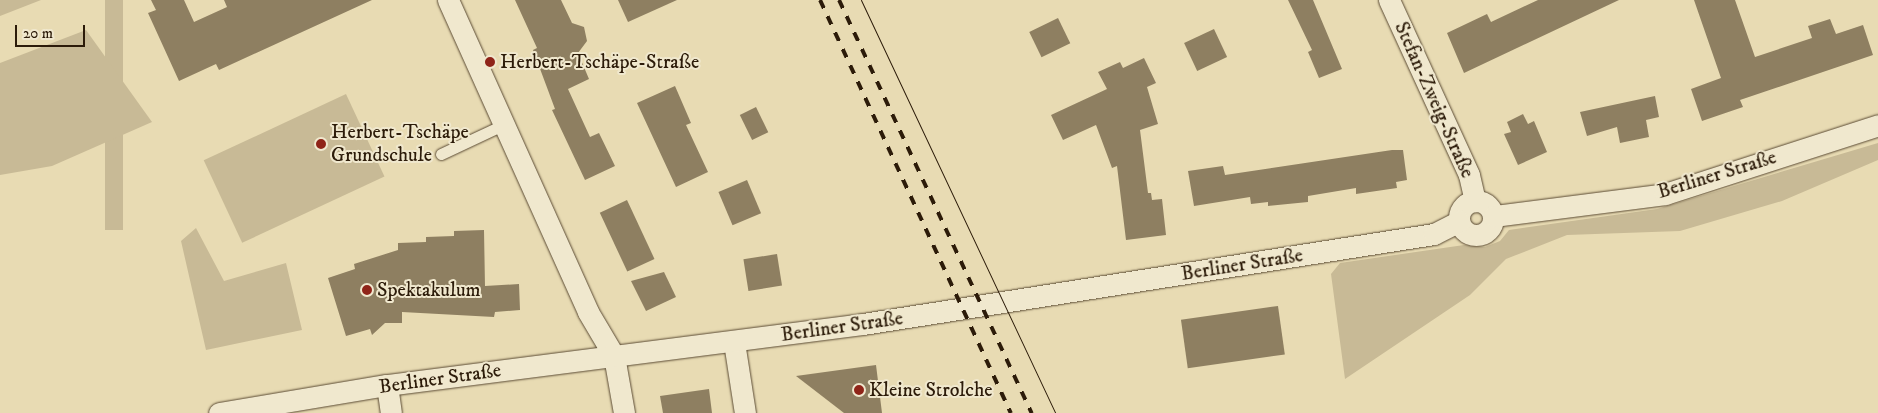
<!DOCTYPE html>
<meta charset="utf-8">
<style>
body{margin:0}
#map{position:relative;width:1878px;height:413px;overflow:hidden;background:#e8dbb3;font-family:"IM FELL DW Pica",serif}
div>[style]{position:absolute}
.green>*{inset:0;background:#c8ba96;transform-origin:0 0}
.building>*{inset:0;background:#8e7f61;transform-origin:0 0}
.roads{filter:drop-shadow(0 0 1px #5b4b34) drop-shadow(0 0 1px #5b4b34)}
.service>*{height:11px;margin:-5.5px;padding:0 5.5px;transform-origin:5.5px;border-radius:5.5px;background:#f0e8ce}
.minor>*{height:21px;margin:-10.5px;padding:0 10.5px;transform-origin:10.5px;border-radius:10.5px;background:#f0e8ce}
.minor>.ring{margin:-10.5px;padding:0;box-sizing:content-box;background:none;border:21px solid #f0e8ce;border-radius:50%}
.tram>*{height:1px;margin:-0.5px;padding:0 0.5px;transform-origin:0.5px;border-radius:0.5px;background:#2c1b09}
.rail>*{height:4px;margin-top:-2px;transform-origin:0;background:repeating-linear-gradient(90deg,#2c1b09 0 9px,transparent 0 18px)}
.dots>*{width:14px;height:14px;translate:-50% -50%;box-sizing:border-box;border:2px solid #f0e8ce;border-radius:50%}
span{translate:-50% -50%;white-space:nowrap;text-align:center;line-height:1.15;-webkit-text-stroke:4px #f0e8ce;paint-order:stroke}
.poi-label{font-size:20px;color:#2c1b09}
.left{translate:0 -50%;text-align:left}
.street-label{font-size:20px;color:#2c1b09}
.scale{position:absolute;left:15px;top:25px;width:70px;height:22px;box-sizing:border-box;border:2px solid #2c1b09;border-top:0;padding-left:6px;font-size:15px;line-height:18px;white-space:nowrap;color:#2c1b09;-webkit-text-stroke:4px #f0e8ce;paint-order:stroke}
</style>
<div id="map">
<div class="green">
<i style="clip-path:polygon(0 0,41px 0,0 16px)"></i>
<i style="left:105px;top:0;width:18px;height:230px"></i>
<i style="clip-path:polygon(86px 30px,152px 122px,52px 166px,0 175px,0 63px)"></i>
<i style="left:346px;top:94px;width:91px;height:157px;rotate:65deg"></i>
<i style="clip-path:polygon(1878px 143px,1878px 160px,1782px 201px,1680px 231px,1567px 235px,1506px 259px,1470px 295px,1345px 379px,1331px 274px,1340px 263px,1464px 245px,1485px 247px,1500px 241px,1509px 230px,1657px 209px)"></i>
<i style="clip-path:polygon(196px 228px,224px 281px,286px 263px,302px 330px,206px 350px,181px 241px)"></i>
</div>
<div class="building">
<i style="clip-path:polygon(151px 0,184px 0,194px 22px,227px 7px,224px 0,372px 0,219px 70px,216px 64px,179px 81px,148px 13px,156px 10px)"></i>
<i style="clip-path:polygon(515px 0,561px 0,572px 23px,584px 27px,587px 41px,578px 53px,589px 79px,568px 89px,590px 137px,599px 133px,615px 166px,585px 180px,552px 110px,555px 109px,533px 50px,537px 48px)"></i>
<i style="clip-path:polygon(618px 0,677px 0,628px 22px)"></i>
<i style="clip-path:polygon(1288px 0,1313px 0,1342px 69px,1319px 78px,1308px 52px,1312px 50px)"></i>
<i style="clip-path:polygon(1538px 0,1619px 0,1464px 73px,1447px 33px,1487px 14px,1491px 22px)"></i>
<i style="clip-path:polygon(1694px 0,1735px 0,1755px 57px,1812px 38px,1808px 26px,1830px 19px,1836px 34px,1863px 25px,1873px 55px,1740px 100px,1743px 107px,1702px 121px,1691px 89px,1721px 78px)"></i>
<i style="left:1058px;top:18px;width:28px;height:32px;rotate:64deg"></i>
<i style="left:1214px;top:29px;width:31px;height:33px;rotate:65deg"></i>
<i style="clip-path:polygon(1144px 58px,1156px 83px,1147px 87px,1158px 124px,1140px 130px,1148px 193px,1151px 193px,1152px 200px,1162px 199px,1166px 235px,1126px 240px,1117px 166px,1112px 168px,1096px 125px,1063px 140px,1051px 115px,1107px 89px,1098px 72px,1120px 62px,1123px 68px)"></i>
<i style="clip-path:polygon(675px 86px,691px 123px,686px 125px,708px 172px,676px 187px,637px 103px)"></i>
<i style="clip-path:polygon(1655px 96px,1659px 117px,1646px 120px,1649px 137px,1620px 143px,1617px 127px,1587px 136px,1580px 112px)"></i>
<i style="left:756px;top:107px;width:28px;height:18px;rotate:64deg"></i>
<i style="clip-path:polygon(1523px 114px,1528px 124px,1534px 121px,1547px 152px,1518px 165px,1504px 134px,1511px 132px,1507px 122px)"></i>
<i style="clip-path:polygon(1392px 150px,1403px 150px,1407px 180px,1396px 182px,1397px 188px,1356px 194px,1356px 188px,1308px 196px,1308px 202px,1268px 206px,1268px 202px,1251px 204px,1250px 197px,1194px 206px,1188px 171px,1223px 166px,1225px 175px)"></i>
<i style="left:747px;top:180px;width:36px;height:31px;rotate:67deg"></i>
<i style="left:627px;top:200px;width:65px;height:30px;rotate:65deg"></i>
<i style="clip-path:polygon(484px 230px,485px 286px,519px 284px,520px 310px,495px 312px,494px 317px,402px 312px,402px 323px,385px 323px,372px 335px,370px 329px,346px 336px,328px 278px,355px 269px,354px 264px,398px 250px,398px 243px,426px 242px,426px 237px,454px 236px,454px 231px)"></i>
<i style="left:777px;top:254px;width:32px;height:34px;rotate:81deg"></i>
<i style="clip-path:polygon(664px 272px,676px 297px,646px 311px,631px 281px)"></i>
<i style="left:1278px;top:306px;width:49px;height:98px;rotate:82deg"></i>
<i style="clip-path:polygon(876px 365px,882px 413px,844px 413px,796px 376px)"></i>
<i style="clip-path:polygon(709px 389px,712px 413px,663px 413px,660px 396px)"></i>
</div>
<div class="roads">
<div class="service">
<i style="left:441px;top:154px;width:71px;rotate:-25.1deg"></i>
</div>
<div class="minor">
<i style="left:448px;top:0;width:342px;rotate:65.8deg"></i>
<i style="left:588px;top:312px;width:51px;rotate:59.4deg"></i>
<i style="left:614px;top:356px;width:58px;rotate:80deg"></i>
<i style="left:1389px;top:0;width:192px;rotate:65.4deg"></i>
<i style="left:1469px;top:175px;width:27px;rotate:77deg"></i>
<i class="ring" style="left:1459px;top:201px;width:13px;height:13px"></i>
<i style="left:1494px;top:216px;width:172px;rotate:-7.3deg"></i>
<i style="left:1665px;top:194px;width:224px;rotate:-17.9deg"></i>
<i style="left:734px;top:342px;width:72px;rotate:81.2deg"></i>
<i style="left:387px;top:385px;width:28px;rotate:82deg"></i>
<i style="left:219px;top:413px;width:170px;rotate:-9.5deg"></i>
<i style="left:387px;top:385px;width:480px;rotate:-7.3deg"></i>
<i style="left:863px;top:324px;width:578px;rotate:-8.96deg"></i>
<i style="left:1434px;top:234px;width:28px;rotate:-27deg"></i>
</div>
</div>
<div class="tram">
<i style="left:861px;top:0;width:456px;rotate:64.8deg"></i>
</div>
<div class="rail">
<i style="left:820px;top:0;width:455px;rotate:65.2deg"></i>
<i style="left:839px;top:0;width:456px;rotate:65deg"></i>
</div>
<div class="dots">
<i style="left:490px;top:62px;background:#8f2418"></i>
<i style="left:321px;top:144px;background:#8f2418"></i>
<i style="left:367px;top:290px;background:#8f2418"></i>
<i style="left:859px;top:390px;background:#8f2418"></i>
</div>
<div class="poi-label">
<span class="left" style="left:500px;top:62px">Herbert-Tschäpe-Straße</span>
<span class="left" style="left:331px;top:144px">Herbert-Tschäpe<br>Grundschule</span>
<span class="left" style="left:377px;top:290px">Spektakulum</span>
<span class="left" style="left:869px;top:390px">Kleine Strolche</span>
</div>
<div class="street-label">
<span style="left:1434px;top:100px;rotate:66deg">Stefan-Zweig-Straße</span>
<span style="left:1717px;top:175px;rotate:-17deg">Berliner Straße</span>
<span style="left:1242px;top:265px;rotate:-9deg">Berliner Straße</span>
<span style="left:842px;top:327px;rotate:-8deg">Berliner Straße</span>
<span style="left:440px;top:379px;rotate:-8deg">Berliner Straße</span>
</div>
<div class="scale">20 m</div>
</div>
